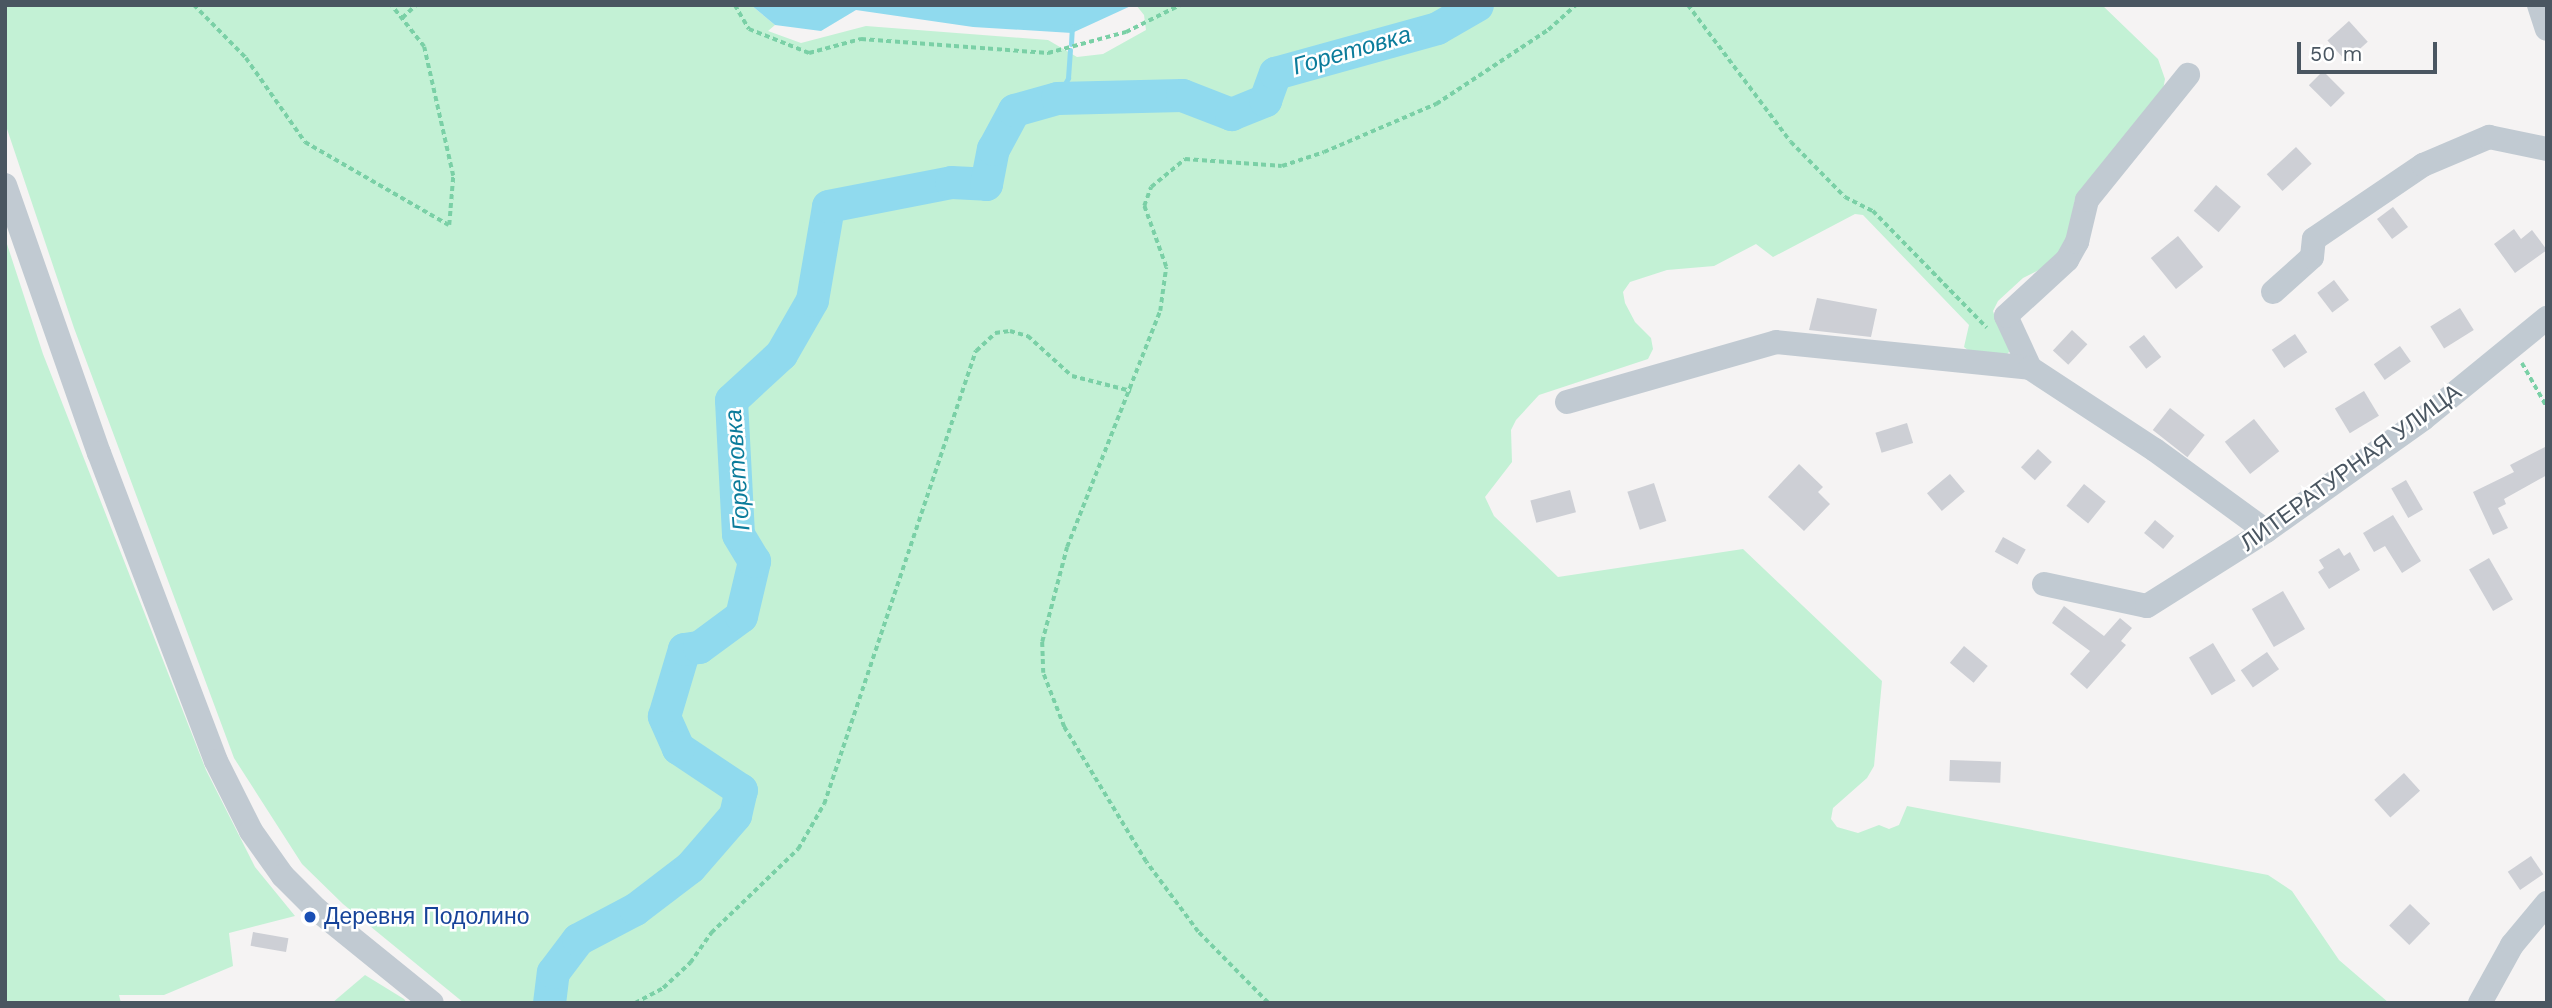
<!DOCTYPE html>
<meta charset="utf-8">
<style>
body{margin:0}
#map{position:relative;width:2552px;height:1008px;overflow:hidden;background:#f5f3f3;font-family:"Work Sans",sans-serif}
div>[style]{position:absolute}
.green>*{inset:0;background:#c3f1d5}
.water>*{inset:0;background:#90daee}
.stream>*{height:5px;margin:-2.5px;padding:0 2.5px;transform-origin:2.5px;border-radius:2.5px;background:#90daee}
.river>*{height:33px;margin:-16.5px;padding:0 16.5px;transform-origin:16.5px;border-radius:16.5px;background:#90daee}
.building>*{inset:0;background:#cdcfd5;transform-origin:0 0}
.path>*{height:3.5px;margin-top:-1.75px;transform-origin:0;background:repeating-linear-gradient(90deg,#7ad0a6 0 5px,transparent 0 8.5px)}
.minor>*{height:24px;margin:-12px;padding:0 12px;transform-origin:12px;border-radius:12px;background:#c1cad2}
.dots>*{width:19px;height:19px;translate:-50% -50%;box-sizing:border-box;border:4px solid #fff;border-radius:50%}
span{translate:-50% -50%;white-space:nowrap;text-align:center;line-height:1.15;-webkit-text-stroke:5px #fff;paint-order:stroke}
.street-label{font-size:23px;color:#4a5661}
.transit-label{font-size:23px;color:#164399}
.left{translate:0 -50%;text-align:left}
.water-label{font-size:24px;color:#0c7c9b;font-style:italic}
.frame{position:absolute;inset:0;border:7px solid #4a5661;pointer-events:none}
.scale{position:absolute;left:2297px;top:42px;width:140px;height:32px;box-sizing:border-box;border:4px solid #4a5661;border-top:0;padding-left:9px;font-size:21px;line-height:24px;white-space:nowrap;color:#4a5661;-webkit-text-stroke:5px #fff;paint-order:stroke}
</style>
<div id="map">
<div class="green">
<i style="clip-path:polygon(5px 5px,751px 5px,775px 25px,768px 31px,801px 43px,866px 26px,1048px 40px,1077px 57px,1103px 54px,1146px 30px,1144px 15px,1136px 5px,2102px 5px,2158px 59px,2165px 79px,2163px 90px,2075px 200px,2066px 244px,2043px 268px,2023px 278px,1998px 301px,1993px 311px,1996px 321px,2012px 349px,2005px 356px,1973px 354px,1964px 347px,1969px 325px,1863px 215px,1855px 214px,1773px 257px,1756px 244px,1714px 266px,1667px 270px,1630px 282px,1623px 292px,1625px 303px,1635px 322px,1651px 338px,1653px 349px,1648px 359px,1539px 395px,1516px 420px,1511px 430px,1512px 462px,1485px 497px,1494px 516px,1558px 577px,1743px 549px,1882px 681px,1874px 766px,1867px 778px,1833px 808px,1831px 819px,1837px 827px,1858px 833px,1879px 825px,1889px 829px,1899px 825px,1907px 806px,2268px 875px,2292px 891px,2339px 960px,2389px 1003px,464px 1003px,343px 904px,302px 864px,234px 758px,74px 328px,5px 123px)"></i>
<i style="clip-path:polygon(5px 238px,43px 354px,206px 770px,255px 867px,295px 916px,229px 933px,233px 966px,164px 995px,119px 995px,121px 1003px,5px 1003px)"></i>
<i style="clip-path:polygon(365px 975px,404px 999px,407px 1003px,332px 1003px)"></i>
</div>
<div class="water">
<i style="clip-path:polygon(751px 5px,1133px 5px,1072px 33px,973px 27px,856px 10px,821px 31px,775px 25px)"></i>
</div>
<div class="stream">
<i style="left:1071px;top:44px;width:18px;rotate:-87deg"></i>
<i style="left:1057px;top:98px;width:23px;rotate:-61deg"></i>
<i style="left:1068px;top:78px;width:28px;rotate:-86deg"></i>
</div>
<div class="river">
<i style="left:549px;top:1003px;width:31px;rotate:-83deg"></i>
<i style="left:553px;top:972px;width:41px;rotate:-52.9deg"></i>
<i style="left:578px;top:939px;width:64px;rotate:-27.8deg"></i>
<i style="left:635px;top:909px;width:69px;rotate:-37.4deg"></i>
<i style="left:690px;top:867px;width:69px;rotate:-49.1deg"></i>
<i style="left:735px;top:815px;width:26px;rotate:-77deg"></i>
<i style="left:741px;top:790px;width:76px;rotate:-146.3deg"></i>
<i style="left:678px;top:748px;width:35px;rotate:-114deg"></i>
<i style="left:664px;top:716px;width:70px;rotate:-73.4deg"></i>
<i style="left:684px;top:649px;width:15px;rotate:-8deg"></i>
<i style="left:699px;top:647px;width:52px;rotate:-36.4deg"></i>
<i style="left:741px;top:616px;width:57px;rotate:-76.7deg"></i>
<i style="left:754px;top:561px;width:31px;rotate:-121deg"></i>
<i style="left:738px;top:534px;width:134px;rotate:-93deg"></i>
<i style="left:731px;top:400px;width:68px;rotate:-42.6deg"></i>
<i style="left:781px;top:354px;width:62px;rotate:-60.1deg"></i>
<i style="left:812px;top:300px;width:95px;rotate:-80.3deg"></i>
<i style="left:828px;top:206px;width:125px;rotate:-11deg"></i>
<i style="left:951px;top:182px;width:35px;rotate:3deg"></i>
<i style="left:986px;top:184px;width:36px;rotate:-79deg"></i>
<i style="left:993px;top:149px;width:44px;rotate:-61.7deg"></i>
<i style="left:1014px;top:110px;width:45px;rotate:-15.6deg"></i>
<i style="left:1057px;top:98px;width:125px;rotate:-1.4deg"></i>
<i style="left:1182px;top:95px;width:53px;rotate:21.2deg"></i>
<i style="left:1231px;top:114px;width:37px;rotate:-22deg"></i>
<i style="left:1265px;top:100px;width:29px;rotate:-70deg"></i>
<i style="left:1275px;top:73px;width:168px;rotate:-15.5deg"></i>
<i style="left:1437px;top:28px;width:46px;rotate:-29.9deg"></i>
</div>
<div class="building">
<i style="left:2349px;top:21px;width:28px;height:29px;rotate:48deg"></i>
<i style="left:2323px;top:71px;width:31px;height:20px;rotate:45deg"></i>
<i style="left:2296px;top:147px;width:23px;height:40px;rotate:47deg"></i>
<i style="left:2216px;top:185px;width:33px;height:34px;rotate:41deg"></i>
<i style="left:2393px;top:207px;width:25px;height:20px;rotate:53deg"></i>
<i style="clip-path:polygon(2514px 229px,2521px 239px,2532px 230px,2547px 250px,2515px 273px,2494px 244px)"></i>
<i style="left:2178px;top:236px;width:40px;height:35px;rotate:51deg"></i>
<i style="left:2334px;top:280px;width:25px;height:21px;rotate:53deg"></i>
<i style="clip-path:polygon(1817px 298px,1877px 309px,1871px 337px,1809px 330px)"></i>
<i style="left:2460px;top:308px;width:26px;height:35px;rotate:58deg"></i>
<i style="left:2072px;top:330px;width:21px;height:28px;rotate:43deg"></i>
<i style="left:2295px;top:334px;width:22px;height:28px;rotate:56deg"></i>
<i style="left:2144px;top:335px;width:28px;height:19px;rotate:52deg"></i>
<i style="left:2400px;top:346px;width:19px;height:32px;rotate:55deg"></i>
<i style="left:2364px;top:391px;width:29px;height:34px;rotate:59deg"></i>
<i style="left:2170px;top:408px;width:44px;height:28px;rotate:38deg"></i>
<i style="left:2254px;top:419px;width:41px;height:37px;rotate:52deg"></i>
<i style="left:1907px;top:423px;width:21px;height:33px;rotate:73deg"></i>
<i style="clip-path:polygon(2547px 446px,2547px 475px,2504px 499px,2506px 504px,2498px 508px,2508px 528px,2493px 535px,2473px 492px,2514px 472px,2510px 465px)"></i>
<i style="left:2038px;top:449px;width:19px;height:25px;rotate:43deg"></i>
<i style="clip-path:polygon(1799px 464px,1823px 487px,1818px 492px,1830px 504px,1804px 531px,1768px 497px)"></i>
<i style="left:1950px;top:474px;width:23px;height:30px;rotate:50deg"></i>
<i style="left:2406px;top:480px;width:34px;height:17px;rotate:60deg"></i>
<i style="left:1654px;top:483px;width:40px;height:28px;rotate:72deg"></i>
<i style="left:2084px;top:484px;width:28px;height:28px;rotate:39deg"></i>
<i style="left:1570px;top:490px;width:23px;height:41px;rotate:75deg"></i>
<i style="clip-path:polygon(2393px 515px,2421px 561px,2402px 573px,2385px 546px,2374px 552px,2363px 533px)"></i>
<i style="left:2155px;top:520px;width:25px;height:17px;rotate:40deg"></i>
<i style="left:2003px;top:537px;width:26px;height:17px;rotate:29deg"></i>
<i style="clip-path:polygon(2339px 548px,2344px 556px,2350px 552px,2360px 570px,2329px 589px,2318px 572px,2324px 568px,2319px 560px)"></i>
<i style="left:2489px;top:558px;width:48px;height:23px;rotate:60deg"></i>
<i style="left:2283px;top:591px;width:44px;height:36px;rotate:60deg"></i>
<i style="clip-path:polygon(2064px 606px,2104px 636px,2120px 618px,2132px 628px,2121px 641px,2126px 645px,2087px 689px,2070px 674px,2090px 651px,2052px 623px)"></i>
<i style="left:2213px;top:643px;width:44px;height:28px;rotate:59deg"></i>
<i style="left:1964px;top:646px;width:31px;height:22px;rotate:40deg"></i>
<i style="left:2267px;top:652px;width:21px;height:32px;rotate:55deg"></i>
<i style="left:1950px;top:760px;width:51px;height:21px;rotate:2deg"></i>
<i style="left:2404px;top:773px;width:24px;height:40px;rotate:48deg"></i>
<i style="left:2531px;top:856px;width:22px;height:28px;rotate:56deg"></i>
<i style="left:2410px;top:904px;width:28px;height:30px;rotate:44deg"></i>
<i style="left:253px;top:932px;width:36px;height:14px;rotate:10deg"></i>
</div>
<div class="path">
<i style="left:194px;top:5px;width:74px;rotate:45.5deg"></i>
<i style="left:246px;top:58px;width:103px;rotate:54.9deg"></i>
<i style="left:305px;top:142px;width:166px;rotate:30deg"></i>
<i style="left:449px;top:225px;width:49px;rotate:-85.3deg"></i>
<i style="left:453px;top:176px;width:132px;rotate:-102.7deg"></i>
<i style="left:424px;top:47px;width:53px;rotate:-128.2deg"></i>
<i style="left:735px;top:5px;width:28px;rotate:60deg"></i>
<i style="left:749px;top:29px;width:65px;rotate:21.8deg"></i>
<i style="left:809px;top:53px;width:54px;rotate:-15.1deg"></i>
<i style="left:861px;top:39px;width:188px;rotate:4.3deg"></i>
<i style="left:1048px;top:53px;width:81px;rotate:-15.1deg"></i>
<i style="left:1126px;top:32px;width:60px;rotate:-26.6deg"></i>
<i style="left:1688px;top:5px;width:171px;rotate:53.1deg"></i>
<i style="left:1791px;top:142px;width:77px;rotate:45.5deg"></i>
<i style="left:1845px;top:197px;width:31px;rotate:27deg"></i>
<i style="left:1873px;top:211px;width:163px;rotate:45.7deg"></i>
<i style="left:402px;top:18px;width:19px;rotate:-43deg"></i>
<i style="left:2522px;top:363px;width:51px;rotate:60.4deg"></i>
<i style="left:635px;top:1003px;width:32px;rotate:-28deg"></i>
<i style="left:663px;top:988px;width:37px;rotate:-43deg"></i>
<i style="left:690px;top:963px;width:37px;rotate:-55deg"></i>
<i style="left:711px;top:933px;width:121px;rotate:-44deg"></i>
<i style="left:798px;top:849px;width:52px;rotate:-60deg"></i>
<i style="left:824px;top:804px;width:478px;rotate:-71.5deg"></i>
<i style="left:976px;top:351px;width:26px;rotate:-43deg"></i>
<i style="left:995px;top:333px;width:15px;rotate:-8deg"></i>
<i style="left:1010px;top:331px;width:19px;rotate:16deg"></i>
<i style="left:1028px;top:336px;width:59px;rotate:42.3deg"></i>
<i style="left:1072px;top:376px;width:61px;rotate:14.3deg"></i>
<i style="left:1268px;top:1003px;width:100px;rotate:-134.6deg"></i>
<i style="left:1198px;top:932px;width:87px;rotate:-126.6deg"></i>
<i style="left:1146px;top:862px;width:158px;rotate:-121.3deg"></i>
<i style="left:1064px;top:727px;width:58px;rotate:-111.3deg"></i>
<i style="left:1043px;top:673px;width:31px;rotate:-92deg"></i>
<i style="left:1042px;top:642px;width:98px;rotate:-75.3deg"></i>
<i style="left:1067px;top:547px;width:254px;rotate:-68.5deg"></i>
<i style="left:1160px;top:311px;width:44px;rotate:-82.2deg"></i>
<i style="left:1166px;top:267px;width:65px;rotate:-109.8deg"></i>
<i style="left:1144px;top:206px;width:20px;rotate:-70deg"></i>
<i style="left:1151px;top:187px;width:44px;rotate:-39.5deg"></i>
<i style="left:1185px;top:159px;width:97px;rotate:4.1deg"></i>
<i style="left:1282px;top:166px;width:44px;rotate:-18.4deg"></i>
<i style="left:1324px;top:152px;width:122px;rotate:-23.2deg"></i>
<i style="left:1436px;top:104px;width:134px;rotate:-33.5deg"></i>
<i style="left:1548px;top:30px;width:38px;rotate:-42deg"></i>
</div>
<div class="minor">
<i style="left:2539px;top:5px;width:25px;rotate:72deg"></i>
<i style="left:5px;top:185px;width:284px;rotate:70.7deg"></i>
<i style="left:99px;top:453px;width:329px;rotate:69.2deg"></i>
<i style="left:216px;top:761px;width:78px;rotate:63.4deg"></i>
<i style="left:251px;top:831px;width:55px;rotate:54.6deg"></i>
<i style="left:283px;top:876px;width:47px;rotate:45deg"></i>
<i style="left:316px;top:909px;width:149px;rotate:39deg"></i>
<i style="left:2273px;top:292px;width:52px;rotate:-41.9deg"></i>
<i style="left:2312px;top:257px;width:18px;rotate:-84deg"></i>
<i style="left:2314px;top:239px;width:132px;rotate:-34.2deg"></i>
<i style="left:2423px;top:165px;width:72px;rotate:-23deg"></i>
<i style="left:2489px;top:137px;width:59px;rotate:11.7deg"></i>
<i style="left:2030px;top:368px;width:57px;rotate:-114.8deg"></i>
<i style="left:2006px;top:316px;width:83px;rotate:-42.6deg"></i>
<i style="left:2067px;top:260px;width:21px;rotate:-61deg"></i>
<i style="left:2077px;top:242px;width:43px;rotate:-76.6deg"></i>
<i style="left:2087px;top:200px;width:161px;rotate:-51.1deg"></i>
<i style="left:1567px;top:402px;width:217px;rotate:-16deg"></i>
<i style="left:1776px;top:342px;width:255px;rotate:5.8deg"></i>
<i style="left:2030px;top:368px;width:149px;rotate:33.3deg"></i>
<i style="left:2155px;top:450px;width:137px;rotate:36.1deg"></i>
<i style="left:2044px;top:584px;width:105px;rotate:12.1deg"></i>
<i style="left:2147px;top:606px;width:141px;rotate:-32.2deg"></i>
<i style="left:2266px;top:531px;width:193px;rotate:-35.5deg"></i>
<i style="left:2423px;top:419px;width:160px;rotate:-39.2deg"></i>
<i style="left:2480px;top:1003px;width:66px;rotate:-61.1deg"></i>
<i style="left:2512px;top:945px;width:55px;rotate:-50.2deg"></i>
</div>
<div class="dots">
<i style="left:310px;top:917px;background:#1a4fb4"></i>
</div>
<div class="street-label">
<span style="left:2351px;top:468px;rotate:-36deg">ЛИТЕРАТУРНАЯ УЛИЦА</span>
</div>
<div class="transit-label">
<span class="left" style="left:324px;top:917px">Деревня Подолино</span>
</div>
<div class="water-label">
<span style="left:1352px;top:51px;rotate:-16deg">Горетовка</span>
<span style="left:738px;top:470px;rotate:-94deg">Горетовка</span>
</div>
<div class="frame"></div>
<div class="scale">50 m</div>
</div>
